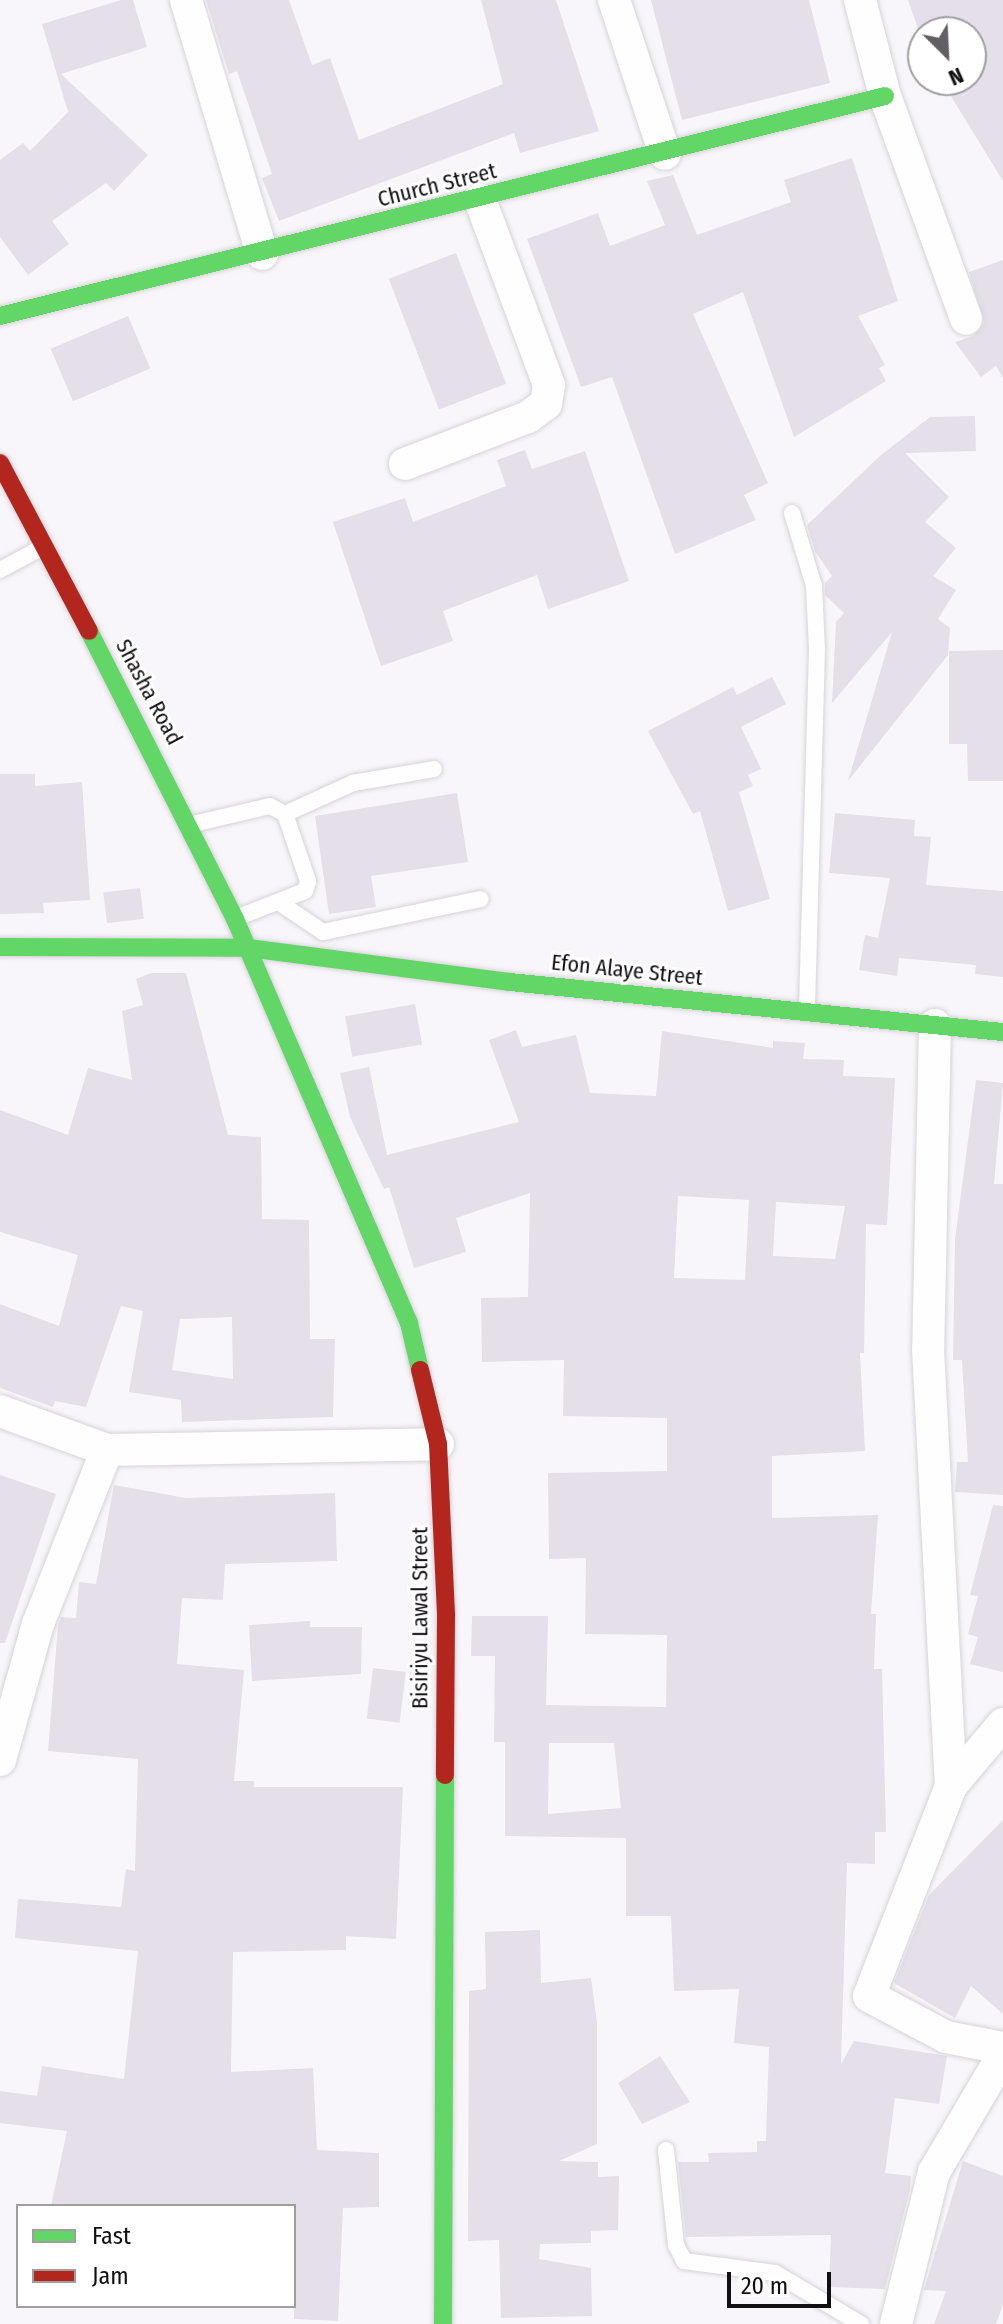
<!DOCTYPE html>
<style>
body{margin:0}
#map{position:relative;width:1003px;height:2324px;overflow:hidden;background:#f9f6fb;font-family:"Fira Sans Condensed",sans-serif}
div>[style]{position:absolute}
.building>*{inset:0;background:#e4dfe8;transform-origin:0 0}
.roads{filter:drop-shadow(0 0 2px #d6d4d8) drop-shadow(0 0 2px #d6d4d8)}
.lane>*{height:16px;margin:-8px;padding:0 8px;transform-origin:8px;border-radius:8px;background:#fefefe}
.street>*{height:32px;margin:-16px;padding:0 16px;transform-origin:16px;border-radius:16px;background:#fefefe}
.fast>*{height:18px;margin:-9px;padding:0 9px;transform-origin:9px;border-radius:9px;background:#63d668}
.jam>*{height:18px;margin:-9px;padding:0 9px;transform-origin:9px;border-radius:9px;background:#b3261e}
span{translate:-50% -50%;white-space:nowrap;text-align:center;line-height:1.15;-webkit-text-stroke:6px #fff;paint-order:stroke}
.street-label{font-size:22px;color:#110f12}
.legend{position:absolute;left:16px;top:2204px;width:280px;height:104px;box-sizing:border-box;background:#fff;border:2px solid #a09fa0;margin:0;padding:10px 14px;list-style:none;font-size:24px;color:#110f12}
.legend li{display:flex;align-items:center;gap:16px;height:40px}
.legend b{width:40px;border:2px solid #a09fa0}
.north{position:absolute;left:907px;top:16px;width:80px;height:80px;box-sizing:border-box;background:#fff;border:2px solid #a09fa0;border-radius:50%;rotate:156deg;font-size:22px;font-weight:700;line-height:32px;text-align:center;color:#110f12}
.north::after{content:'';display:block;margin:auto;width:28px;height:36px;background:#626064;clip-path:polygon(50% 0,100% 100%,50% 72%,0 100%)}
.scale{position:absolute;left:727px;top:2272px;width:104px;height:36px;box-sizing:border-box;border:4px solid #110f12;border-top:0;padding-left:10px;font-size:24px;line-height:28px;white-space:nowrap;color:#110f12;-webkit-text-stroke:6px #fff;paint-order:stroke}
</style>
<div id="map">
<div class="building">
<i style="clip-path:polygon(121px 0,133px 0,147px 47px,61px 74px,148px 155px,114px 191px,106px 183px,52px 221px,69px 244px,28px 275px,0 237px,0 160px,23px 143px,30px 151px,68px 112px,42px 24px)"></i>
<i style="clip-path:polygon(206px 0,289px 0,312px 65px,330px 58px,359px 140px,503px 84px,481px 0,556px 0,599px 131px,520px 153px,514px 133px,279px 221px,262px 178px,272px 174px,237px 71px,229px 74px)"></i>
<i style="clip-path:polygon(651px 0,809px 0,830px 83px,682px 120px)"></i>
<i style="clip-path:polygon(908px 0,1003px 0,1003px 181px,941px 80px,971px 80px,971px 32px,923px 32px,923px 43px)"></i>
<i style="clip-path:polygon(852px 158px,898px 301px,858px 316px,885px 365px,879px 368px,886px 381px,794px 437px,743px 292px,693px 314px,768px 483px,744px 495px,756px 520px,675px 554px,612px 377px,581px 387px,527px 239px,598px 213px,610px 246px,665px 225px,647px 181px,673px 175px,697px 235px,791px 202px,784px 180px)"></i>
<i style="left:456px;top:253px;width:140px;height:72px;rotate:69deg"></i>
<i style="clip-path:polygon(1003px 260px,1003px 378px,996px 366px,981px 377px,955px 342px,973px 336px,984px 323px,969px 272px)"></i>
<i style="left:128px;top:316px;width:57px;height:84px;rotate:67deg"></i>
<i style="clip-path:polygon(975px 416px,976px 451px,905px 453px,949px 497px,925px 522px,956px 548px,933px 576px,956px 590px,938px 619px,950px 628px,948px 655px,848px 781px,892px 632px,832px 703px,836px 622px,844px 613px,825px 595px,825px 583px,832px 576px,815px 551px,807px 525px,881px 455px,930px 417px)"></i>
<i style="clip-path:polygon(525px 450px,532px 469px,585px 451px,629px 581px,548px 609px,537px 575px,443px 611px,453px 641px,381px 666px,333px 522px,405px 498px,413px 522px,506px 486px,497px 460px)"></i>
<i style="clip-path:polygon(1003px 650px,1003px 781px,968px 781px,967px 744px,949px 744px,949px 651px)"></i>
<i style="clip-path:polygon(772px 677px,786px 704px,741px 727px,761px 769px,748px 775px,753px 786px,739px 792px,770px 899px,728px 911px,700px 811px,693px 814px,648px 731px,733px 687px,737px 695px)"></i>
<i style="clip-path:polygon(0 774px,35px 774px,35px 786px,82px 782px,90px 900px,43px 903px,44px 913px,0 914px)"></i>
<i style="clip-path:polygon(457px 793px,468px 862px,371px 876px,376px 907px,329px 914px,315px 816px)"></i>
<i style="clip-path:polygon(835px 813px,915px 820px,914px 836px,931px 837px,926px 885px,1003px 891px,1003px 977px,975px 974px,976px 965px,899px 958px,897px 976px,859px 970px,865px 935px,878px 938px,890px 878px,829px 873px)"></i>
<i style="left:140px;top:888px;width:31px;height:37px;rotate:83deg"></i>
<i style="clip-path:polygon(evenodd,151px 973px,186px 973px,228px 1135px,261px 1137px,262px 1219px,309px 1220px,310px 1339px,335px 1339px,333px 1417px,182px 1422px,181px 1400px,129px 1392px,143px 1311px,121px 1306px,86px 1407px,55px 1401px,53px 1407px,0 1388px,0 1304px,59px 1326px,78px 1255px,0 1232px,0 1110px,68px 1135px,88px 1068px,132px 1080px,122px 1011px,143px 1005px,136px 979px,151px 973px,232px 1317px,233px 1379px,172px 1370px,180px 1319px,232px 1317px)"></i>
<i style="left:415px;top:1004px;width:41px;height:71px;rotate:80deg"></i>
<i style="clip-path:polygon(evenodd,516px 1030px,522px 1047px,576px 1035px,590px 1093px,656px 1096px,662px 1031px,773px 1048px,773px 1041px,805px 1043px,803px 1059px,844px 1060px,843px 1076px,895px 1078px,887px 1225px,866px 1224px,864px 1353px,860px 1353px,865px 1451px,772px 1456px,772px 1518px,878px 1515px,871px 1614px,876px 1614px,874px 1669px,882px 1669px,886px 1832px,875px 1832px,875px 1864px,847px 1863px,841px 2064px,854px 2041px,947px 2056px,939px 2104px,895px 2098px,885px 2173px,911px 2176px,910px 2189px,885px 2289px,829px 2287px,831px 2235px,686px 2237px,678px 2162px,709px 2162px,708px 2153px,757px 2152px,757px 2141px,766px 2141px,769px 2047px,734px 2043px,739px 1989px,674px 1991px,671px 1916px,626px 1916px,626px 1838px,505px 1836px,505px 1742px,494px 1742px,495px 1656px,471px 1656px,472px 1616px,548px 1616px,546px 1705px,666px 1707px,667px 1635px,585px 1634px,586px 1558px,549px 1559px,548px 1473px,667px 1471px,667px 1418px,563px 1416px,564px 1360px,482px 1362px,481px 1298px,528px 1297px,530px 1193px,456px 1218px,466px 1252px,414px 1268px,389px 1187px,384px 1189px,350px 1117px,340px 1073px,369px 1067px,387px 1155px,519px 1122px,489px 1040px,516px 1030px,678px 1196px,749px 1200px,745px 1280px,674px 1278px,678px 1196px,516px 1030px,776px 1202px,845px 1206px,835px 1259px,773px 1256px,776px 1202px,516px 1030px,549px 1743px,614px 1743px,621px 1808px,548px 1814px,549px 1743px)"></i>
<i style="clip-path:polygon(976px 1080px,1003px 1083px,994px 1184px,1003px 1184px,1003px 1495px,955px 1492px,957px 1462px,968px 1462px,962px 1360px,953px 1360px,955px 1239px)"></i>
<i style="clip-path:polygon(0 1475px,56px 1494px,5px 1643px,0 1643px)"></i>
<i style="clip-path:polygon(114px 1485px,186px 1498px,335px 1493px,337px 1561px,225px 1564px,223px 1600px,182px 1598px,177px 1664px,244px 1670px,234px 1781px,254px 1781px,254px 1787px,403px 1787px,396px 1939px,346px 1936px,346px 1950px,233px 1952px,231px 2072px,313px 2068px,317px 2150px,379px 2153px,379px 2207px,343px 2208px,338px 2321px,294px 2319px,294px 2206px,51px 2206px,67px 2131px,0 2123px,0 2091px,37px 2096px,42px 2066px,124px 2079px,138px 1951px,15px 1938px,18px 1899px,121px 1907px,126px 1869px,135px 1871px,138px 1759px,48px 1751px,58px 1625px,61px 1617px,76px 1618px,79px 1582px,96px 1584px)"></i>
<i style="clip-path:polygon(993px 1505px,1003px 1506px,1003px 1672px,970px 1664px,978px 1637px,968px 1634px,978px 1596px,970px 1595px)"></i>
<i style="clip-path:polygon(310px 1621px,310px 1627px,362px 1627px,361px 1674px,252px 1681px,249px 1625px)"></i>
<i style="left:373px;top:1668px;width:33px;height:51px;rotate:7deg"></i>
<i style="clip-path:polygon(1003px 1820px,1003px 2014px,971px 1986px,955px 2018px,894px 1983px,929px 1895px)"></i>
<i style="clip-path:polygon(540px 1930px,541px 1983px,591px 1978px,597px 2023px,597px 2144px,559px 2161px,598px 2162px,598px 2177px,619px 2176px,618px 2230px,591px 2231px,591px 2243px,540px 2244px,539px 2259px,591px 2268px,592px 2316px,501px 2318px,499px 2240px,468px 2241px,469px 1991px,486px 1989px,485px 1932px)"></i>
<i style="clip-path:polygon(660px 2056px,690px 2102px,642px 2124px,618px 2083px)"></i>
<i style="clip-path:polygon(963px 2161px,1003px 2176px,1003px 2305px,996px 2324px,934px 2324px,946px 2291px,924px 2290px)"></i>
</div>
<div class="roads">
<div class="lane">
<i style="left:792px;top:513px;width:76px;rotate:73.2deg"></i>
<i style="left:814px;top:586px;width:63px;rotate:87.3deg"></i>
<i style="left:817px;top:649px;width:362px;rotate:91.6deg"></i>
<i style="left:0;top:570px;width:47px;rotate:-28.2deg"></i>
<i style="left:285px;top:814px;width:75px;rotate:-24.5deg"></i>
<i style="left:353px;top:783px;width:82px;rotate:-9.8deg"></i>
<i style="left:193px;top:824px;width:79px;rotate:-13.2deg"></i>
<i style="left:270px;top:806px;width:17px;rotate:28deg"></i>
<i style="left:285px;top:814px;width:71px;rotate:71.1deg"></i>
<i style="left:308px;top:881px;width:10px;rotate:107deg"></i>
<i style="left:305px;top:891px;width:74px;rotate:158.6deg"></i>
<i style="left:280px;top:903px;width:52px;rotate:34deg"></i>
<i style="left:323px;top:932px;width:161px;rotate:-11.8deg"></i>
<i style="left:666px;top:2150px;width:96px;rotate:84deg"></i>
<i style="left:676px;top:2245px;width:18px;rotate:63deg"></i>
<i style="left:684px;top:2261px;width:92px;rotate:7.5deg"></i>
<i style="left:775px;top:2273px;width:100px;rotate:30.7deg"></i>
</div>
<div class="street">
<i style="left:186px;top:0;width:265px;rotate:73.3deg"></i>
<i style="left:614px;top:0;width:162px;rotate:71.7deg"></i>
<i style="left:860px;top:0;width:99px;rotate:75.4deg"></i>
<i style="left:885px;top:96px;width:237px;rotate:70deg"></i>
<i style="left:405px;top:464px;width:132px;rotate:-20.9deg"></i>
<i style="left:528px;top:417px;width:22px;rotate:-36deg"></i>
<i style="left:546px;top:404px;width:19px;rotate:-81deg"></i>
<i style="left:549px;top:385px;width:198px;rotate:-110.4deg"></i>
<i style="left:935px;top:1025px;width:324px;rotate:91.2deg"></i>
<i style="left:928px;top:1349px;width:438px;rotate:87deg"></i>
<i style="left:0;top:1411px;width:114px;rotate:20deg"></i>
<i style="left:107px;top:1450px;width:331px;rotate:-1deg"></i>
<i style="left:1003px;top:1724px;width:81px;rotate:130deg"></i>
<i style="left:951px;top:1786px;width:225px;rotate:111.3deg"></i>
<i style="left:869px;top:1996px;width:87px;rotate:28deg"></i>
<i style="left:946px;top:2037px;width:58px;rotate:10.9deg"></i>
<i style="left:0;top:1760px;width:141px;rotate:-74.4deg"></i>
<i style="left:38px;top:1624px;width:187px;rotate:-68.4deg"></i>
<i style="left:896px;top:2324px;width:157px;rotate:-76deg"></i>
<i style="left:934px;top:2172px;width:136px;rotate:-59.5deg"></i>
</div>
<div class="fast">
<i style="left:0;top:316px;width:912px;rotate:-13.96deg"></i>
<i style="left:89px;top:631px;width:323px;rotate:63.1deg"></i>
<i style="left:235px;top:919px;width:440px;rotate:66.7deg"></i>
<i style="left:409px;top:1323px;width:48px;rotate:76.8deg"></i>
<i style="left:0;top:947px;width:248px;rotate:0.2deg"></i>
<i style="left:248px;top:948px;width:264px;rotate:7.4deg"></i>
<i style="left:510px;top:982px;width:496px;rotate:5.8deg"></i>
<i style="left:443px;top:2324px;width:549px;rotate:-89.79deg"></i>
</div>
<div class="jam">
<i style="left:0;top:463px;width:190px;rotate:62.1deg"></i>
<i style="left:420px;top:1370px;width:76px;rotate:76.3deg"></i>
<i style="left:438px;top:1444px;width:171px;rotate:87.3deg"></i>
<i style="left:446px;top:1615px;width:160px;rotate:90.4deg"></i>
</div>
</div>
<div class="street-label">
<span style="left:437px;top:185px;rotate:-14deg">Church Street</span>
<span style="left:149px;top:692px;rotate:62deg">Shasha Road</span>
<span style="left:627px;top:970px;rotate:6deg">Efon Alaye Street</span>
<span style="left:420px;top:1618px;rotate:-90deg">Bisiriyu Lawal Street</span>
</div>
<ul class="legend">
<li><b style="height:10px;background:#63d668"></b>Fast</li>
<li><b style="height:10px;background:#b3261e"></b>Jam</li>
</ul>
<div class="north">N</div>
<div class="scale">20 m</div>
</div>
